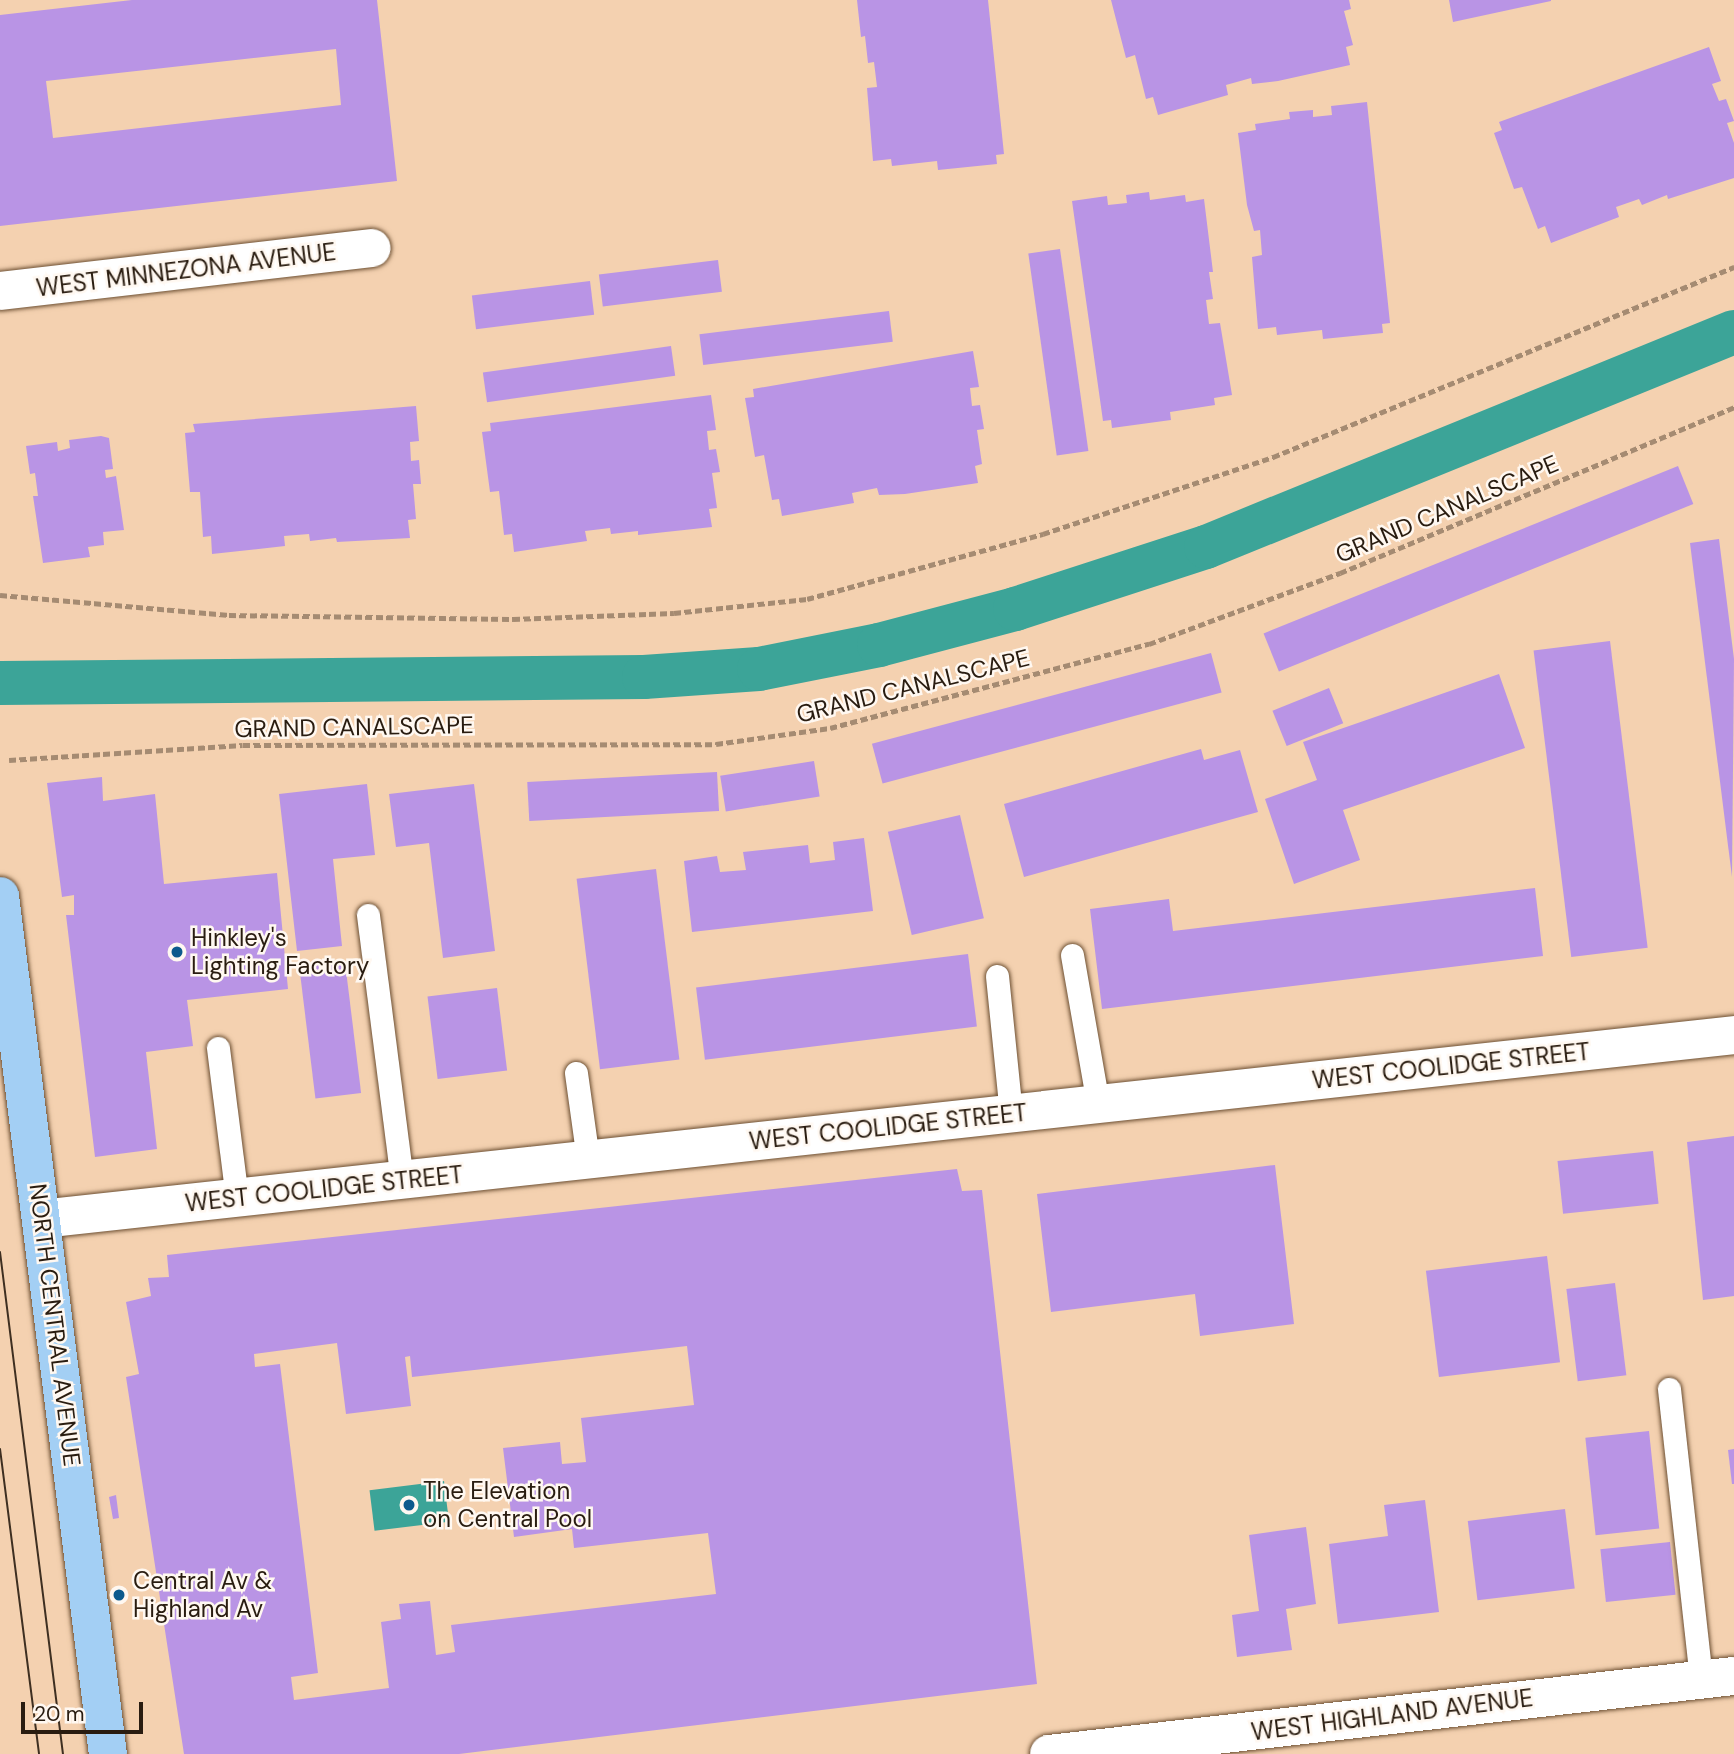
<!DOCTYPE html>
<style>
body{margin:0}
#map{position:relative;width:1734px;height:1754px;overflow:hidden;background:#f4d1b0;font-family:"DM Sans",sans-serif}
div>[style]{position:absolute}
.water>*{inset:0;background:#3ca498;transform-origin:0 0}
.canal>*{height:44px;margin:-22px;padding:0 22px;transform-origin:22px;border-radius:22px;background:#3ca498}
.building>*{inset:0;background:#b994e5;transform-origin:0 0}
.path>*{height:4.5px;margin-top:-2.25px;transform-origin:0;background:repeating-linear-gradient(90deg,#a58b72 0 7px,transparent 0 10.5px)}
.roads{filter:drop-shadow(0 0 2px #6d5033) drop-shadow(0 0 2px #6d5033)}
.lane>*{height:23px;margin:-11.5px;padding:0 11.5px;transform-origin:11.5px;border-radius:11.5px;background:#fff}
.street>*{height:38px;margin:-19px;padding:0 19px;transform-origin:19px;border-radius:19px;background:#fff}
.primary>*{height:38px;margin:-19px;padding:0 19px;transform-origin:19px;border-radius:19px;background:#a3cff4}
.tram>*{height:2px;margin:-1px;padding:0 1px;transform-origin:1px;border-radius:1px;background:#3e2f21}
.dots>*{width:19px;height:19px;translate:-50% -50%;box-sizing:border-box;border:4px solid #fff8f1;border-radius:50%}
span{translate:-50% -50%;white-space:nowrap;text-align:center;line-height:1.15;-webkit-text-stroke:5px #fff8f1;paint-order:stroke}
.street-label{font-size:24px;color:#291c10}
.poi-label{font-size:24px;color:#291c10}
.left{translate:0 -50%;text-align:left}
.scale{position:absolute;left:21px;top:1702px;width:122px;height:32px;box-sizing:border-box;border:4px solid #291c10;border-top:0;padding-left:9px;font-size:21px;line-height:24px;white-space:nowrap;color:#291c10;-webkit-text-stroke:5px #fff8f1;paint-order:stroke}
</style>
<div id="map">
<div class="water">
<i style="left:444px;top:1481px;width:41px;height:75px;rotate:83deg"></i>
</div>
<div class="canal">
<i style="left:0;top:683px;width:644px;rotate:-0.53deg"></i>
<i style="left:644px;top:677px;width:115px;rotate:-4deg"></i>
<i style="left:759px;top:669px;width:122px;rotate:-11.3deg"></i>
<i style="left:879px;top:645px;width:141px;rotate:-14.8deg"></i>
<i style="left:1015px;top:609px;width:201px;rotate:-18deg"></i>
<i style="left:1206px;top:547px;width:570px;rotate:-22.16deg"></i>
</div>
<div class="building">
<i style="clip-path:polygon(evenodd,132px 0,377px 0,397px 181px,0 226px,0 15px,132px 0,336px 49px,341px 105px,53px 138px,46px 81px,336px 49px)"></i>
<i style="clip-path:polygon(857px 0,988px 0,1004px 154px,996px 155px,997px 164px,938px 170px,937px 161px,892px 166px,891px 159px,873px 161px,867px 88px,877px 87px,874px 62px,868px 63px,865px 36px,861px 37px)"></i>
<i style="clip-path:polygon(1111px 0,1349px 0,1351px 9px,1344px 11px,1353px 45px,1346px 47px,1350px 65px,1278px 81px,1252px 84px,1251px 78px,1226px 85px,1228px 95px,1158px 115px,1153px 97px,1146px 99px,1135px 55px,1126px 58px)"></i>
<i style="clip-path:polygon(1449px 0,1551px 0,1551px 1px,1453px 22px)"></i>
<i style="clip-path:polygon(1709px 47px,1721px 81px,1712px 84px,1719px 101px,1726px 99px,1734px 121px,1727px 123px,1734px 143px,1734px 178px,1668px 199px,1667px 195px,1642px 205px,1639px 199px,1616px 207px,1619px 217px,1551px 243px,1545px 226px,1538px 229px,1522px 187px,1514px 189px,1494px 133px,1502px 130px,1499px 122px)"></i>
<i style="clip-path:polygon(1367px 102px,1390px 323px,1382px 324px,1383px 333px,1323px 339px,1322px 330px,1277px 335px,1276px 327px,1258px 329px,1252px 257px,1262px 255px,1260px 230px,1254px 231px,1247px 205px,1238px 133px,1256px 130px,1255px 124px,1290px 119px,1289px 112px,1313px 110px,1313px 117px,1332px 115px,1331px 106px)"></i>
<i style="clip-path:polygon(1149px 192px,1150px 200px,1185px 195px,1186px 202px,1204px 199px,1213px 272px,1209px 272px,1213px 299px,1206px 300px,1209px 324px,1220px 323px,1232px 395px,1214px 398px,1215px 405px,1170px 412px,1171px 420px,1112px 428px,1111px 420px,1103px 421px,1072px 201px,1107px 196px,1108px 205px,1127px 203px,1126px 195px)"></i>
<i style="left:1060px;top:249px;width:204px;height:32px;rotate:82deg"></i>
<i style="left:718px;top:260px;width:32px;height:120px;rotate:83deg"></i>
<i style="left:590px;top:281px;width:34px;height:119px;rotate:83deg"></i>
<i style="left:889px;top:311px;width:31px;height:191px;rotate:83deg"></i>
<i style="left:671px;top:346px;width:30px;height:190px;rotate:82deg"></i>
<i style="clip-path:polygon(973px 351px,979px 387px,970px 388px,972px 406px,980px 405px,984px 429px,977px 430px,982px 464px,975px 466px,978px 483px,905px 494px,879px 495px,877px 488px,852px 493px,854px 503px,782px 516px,779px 499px,772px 500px,764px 455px,755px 457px,745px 398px,754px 397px,753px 389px)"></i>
<i style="clip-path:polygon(711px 395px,716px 430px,707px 431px,709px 450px,716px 449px,720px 472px,712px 473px,717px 508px,709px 509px,712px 527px,638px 535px,638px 531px,611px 534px,610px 528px,585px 531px,587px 541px,514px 552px,512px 534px,504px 535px,499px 491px,490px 492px,482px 432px,491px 431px,490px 423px)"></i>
<i style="clip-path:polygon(416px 406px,419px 441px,410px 442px,411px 461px,419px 460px,421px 484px,413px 484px,416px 519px,408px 520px,410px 538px,337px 542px,336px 538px,310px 541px,309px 534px,284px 536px,285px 546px,212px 554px,211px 536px,203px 537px,200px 492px,190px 492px,185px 433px,195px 432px,193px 424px)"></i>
<i style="clip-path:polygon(101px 436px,109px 438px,113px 469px,105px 470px,106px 478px,116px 476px,124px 530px,103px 532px,104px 545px,88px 547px,90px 557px,43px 563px,33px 496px,38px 496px,35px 473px,30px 474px,26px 446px,57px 442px,58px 451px,70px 448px,69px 440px)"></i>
<i style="left:1678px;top:466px;width:41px;height:447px;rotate:68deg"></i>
<i style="clip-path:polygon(1719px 539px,1734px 659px,1732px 877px,1690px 543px)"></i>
<i style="left:1610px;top:641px;width:309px;height:77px;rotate:83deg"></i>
<i style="left:1211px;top:653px;width:41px;height:351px;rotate:75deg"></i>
<i style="clip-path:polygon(1499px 674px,1525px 748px,1343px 810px,1360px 860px,1294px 884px,1265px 799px,1317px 780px,1303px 742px)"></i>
<i style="left:1329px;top:688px;width:38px;height:61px;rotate:68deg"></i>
<i style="clip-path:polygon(1201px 749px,1204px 760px,1240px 750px,1258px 812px,1024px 877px,1004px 804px)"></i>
<i style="left:814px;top:761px;width:36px;height:95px;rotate:81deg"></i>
<i style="left:717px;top:772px;width:39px;height:190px;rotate:87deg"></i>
<i style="clip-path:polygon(102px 777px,103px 801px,155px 794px,164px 884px,277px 873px,288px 989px,187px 1000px,193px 1046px,146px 1052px,157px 1149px,95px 1157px,66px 915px,74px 915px,74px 895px,62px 897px,47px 783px)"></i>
<i style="clip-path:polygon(367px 784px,375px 855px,333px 859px,342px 946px,297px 951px,279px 794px)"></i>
<i style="clip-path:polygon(474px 784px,495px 951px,443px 958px,429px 843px,396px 847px,389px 794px)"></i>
<i style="left:960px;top:815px;width:106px;height:74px;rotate:77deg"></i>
<i style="clip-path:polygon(864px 838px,873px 911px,692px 932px,684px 861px,717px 856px,720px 872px,746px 870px,743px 852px,808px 845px,810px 863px,835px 860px,833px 842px)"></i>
<i style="left:656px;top:869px;width:192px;height:80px;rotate:83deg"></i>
<i style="clip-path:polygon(1535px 888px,1543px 956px,1102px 1009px,1090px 909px,1169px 899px,1173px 931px)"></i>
<i style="left:968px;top:954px;width:73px;height:274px;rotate:83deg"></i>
<i style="left:345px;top:962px;width:132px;height:46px;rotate:83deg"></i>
<i style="left:497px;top:988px;width:83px;height:70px;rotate:83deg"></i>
<i style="clip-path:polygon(1734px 1136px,1734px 1296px,1703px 1300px,1687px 1142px)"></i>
<i style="left:1653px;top:1151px;width:53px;height:96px;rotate:84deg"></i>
<i style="clip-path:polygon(1275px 1165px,1294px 1324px,1200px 1336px,1195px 1294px,1051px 1312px,1037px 1194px)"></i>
<i style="clip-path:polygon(evenodd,957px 1169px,962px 1191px,982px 1190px,1037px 1684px,459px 1754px,184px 1754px,126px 1377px,139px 1374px,126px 1302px,151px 1296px,148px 1278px,169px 1277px,167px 1255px,957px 1169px,337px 1343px,346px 1414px,411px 1406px,405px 1357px,410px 1356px,412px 1377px,687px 1346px,694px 1405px,581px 1418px,586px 1462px,562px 1464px,560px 1442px,503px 1448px,514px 1537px,572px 1529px,574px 1548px,708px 1533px,716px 1594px,451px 1625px,455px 1652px,436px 1655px,430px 1601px,399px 1604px,401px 1619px,381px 1622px,389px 1688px,294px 1700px,291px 1677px,318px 1673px,280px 1364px,255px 1367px,254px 1354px,337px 1343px)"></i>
<i style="left:1547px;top:1256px;width:107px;height:122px;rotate:83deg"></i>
<i style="left:1615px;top:1283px;width:93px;height:49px;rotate:83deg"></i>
<i style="left:1649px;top:1431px;width:98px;height:64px;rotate:84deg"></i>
<i style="clip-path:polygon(1734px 1449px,1734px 1484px,1732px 1484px,1728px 1450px)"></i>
<i style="clip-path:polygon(116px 1495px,119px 1518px,113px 1519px,109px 1497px)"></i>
<i style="clip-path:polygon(1425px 1500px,1439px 1612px,1338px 1624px,1329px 1544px,1388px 1536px,1384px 1505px)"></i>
<i style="left:1565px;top:1509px;width:80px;height:98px;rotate:83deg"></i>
<i style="clip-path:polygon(1306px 1527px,1316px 1604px,1286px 1609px,1292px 1650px,1237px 1657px,1232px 1615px,1259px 1611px,1249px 1535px)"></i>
<i style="left:1670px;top:1542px;width:53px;height:70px;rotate:84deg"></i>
</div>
<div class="path">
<i style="left:0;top:595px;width:230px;rotate:5deg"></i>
<i style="left:229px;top:615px;width:284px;rotate:0.8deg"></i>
<i style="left:513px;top:619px;width:161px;rotate:-2.1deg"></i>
<i style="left:674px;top:613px;width:134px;rotate:-6deg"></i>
<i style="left:807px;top:599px;width:245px;rotate:-15.4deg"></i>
<i style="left:1043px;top:534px;width:243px;rotate:-18.5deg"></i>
<i style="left:1273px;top:457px;width:499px;rotate:-22.4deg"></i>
<i style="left:9px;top:760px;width:234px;rotate:-3.7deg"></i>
<i style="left:243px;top:745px;width:473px;rotate:-0.1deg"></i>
<i style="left:716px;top:744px;width:115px;rotate:-8deg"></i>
<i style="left:830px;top:728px;width:330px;rotate:-14.8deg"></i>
<i style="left:1149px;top:644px;width:204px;rotate:-20.4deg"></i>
<i style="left:1340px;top:573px;width:428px;rotate:-22.8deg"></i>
</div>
<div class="roads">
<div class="lane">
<i style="left:368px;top:915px;width:268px;rotate:82.7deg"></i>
<i style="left:1072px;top:955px;width:151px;rotate:80.1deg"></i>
<i style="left:997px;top:976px;width:138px;rotate:84.2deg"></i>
<i style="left:218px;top:1048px;width:152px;rotate:82.8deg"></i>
<i style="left:576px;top:1073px;width:88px;rotate:82.1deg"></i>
<i style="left:1669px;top:1389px;width:292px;rotate:83.7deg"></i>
</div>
<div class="street">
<i style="left:0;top:291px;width:374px;rotate:-6.6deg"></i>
<i style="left:41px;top:1219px;width:1703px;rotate:-6.2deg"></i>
<i style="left:1049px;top:1754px;width:689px;rotate:-6.5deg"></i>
</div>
<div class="primary">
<i style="left:0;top:896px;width:865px;rotate:82.83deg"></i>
</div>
</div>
<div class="tram">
<i style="left:0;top:1252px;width:506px;rotate:82.85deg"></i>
<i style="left:0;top:1449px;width:307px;rotate:82.7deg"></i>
</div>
<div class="dots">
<i style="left:177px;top:952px;background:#0c5a8d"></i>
<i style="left:409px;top:1505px;background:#0c5a8d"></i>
<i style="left:119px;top:1595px;background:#0c5a8d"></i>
</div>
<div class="street-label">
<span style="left:186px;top:270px;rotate:-7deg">WEST MINNEZONA AVENUE</span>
<span style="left:1447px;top:509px;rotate:-23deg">GRAND CANALSCAPE</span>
<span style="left:913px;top:686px;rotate:-14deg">GRAND CANALSCAPE</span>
<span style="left:354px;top:727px;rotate:-1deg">GRAND CANALSCAPE</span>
<span style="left:1451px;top:1066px;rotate:-6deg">WEST COOLIDGE STREET</span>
<span style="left:888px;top:1127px;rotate:-6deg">WEST COOLIDGE STREET</span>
<span style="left:324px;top:1189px;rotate:-6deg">WEST COOLIDGE STREET</span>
<span style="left:55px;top:1325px;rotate:83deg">NORTH CENTRAL AVENUE</span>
<span style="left:1392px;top:1715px;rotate:-7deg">WEST HIGHLAND AVENUE</span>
</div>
<div class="poi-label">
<span class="left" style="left:191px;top:952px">Hinkley's<br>Lighting Factory</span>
<span class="left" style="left:423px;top:1505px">The Elevation<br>on Central Pool</span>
<span class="left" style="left:133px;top:1595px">Central Av &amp;<br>Highland Av</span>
</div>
<div class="scale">20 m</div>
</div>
